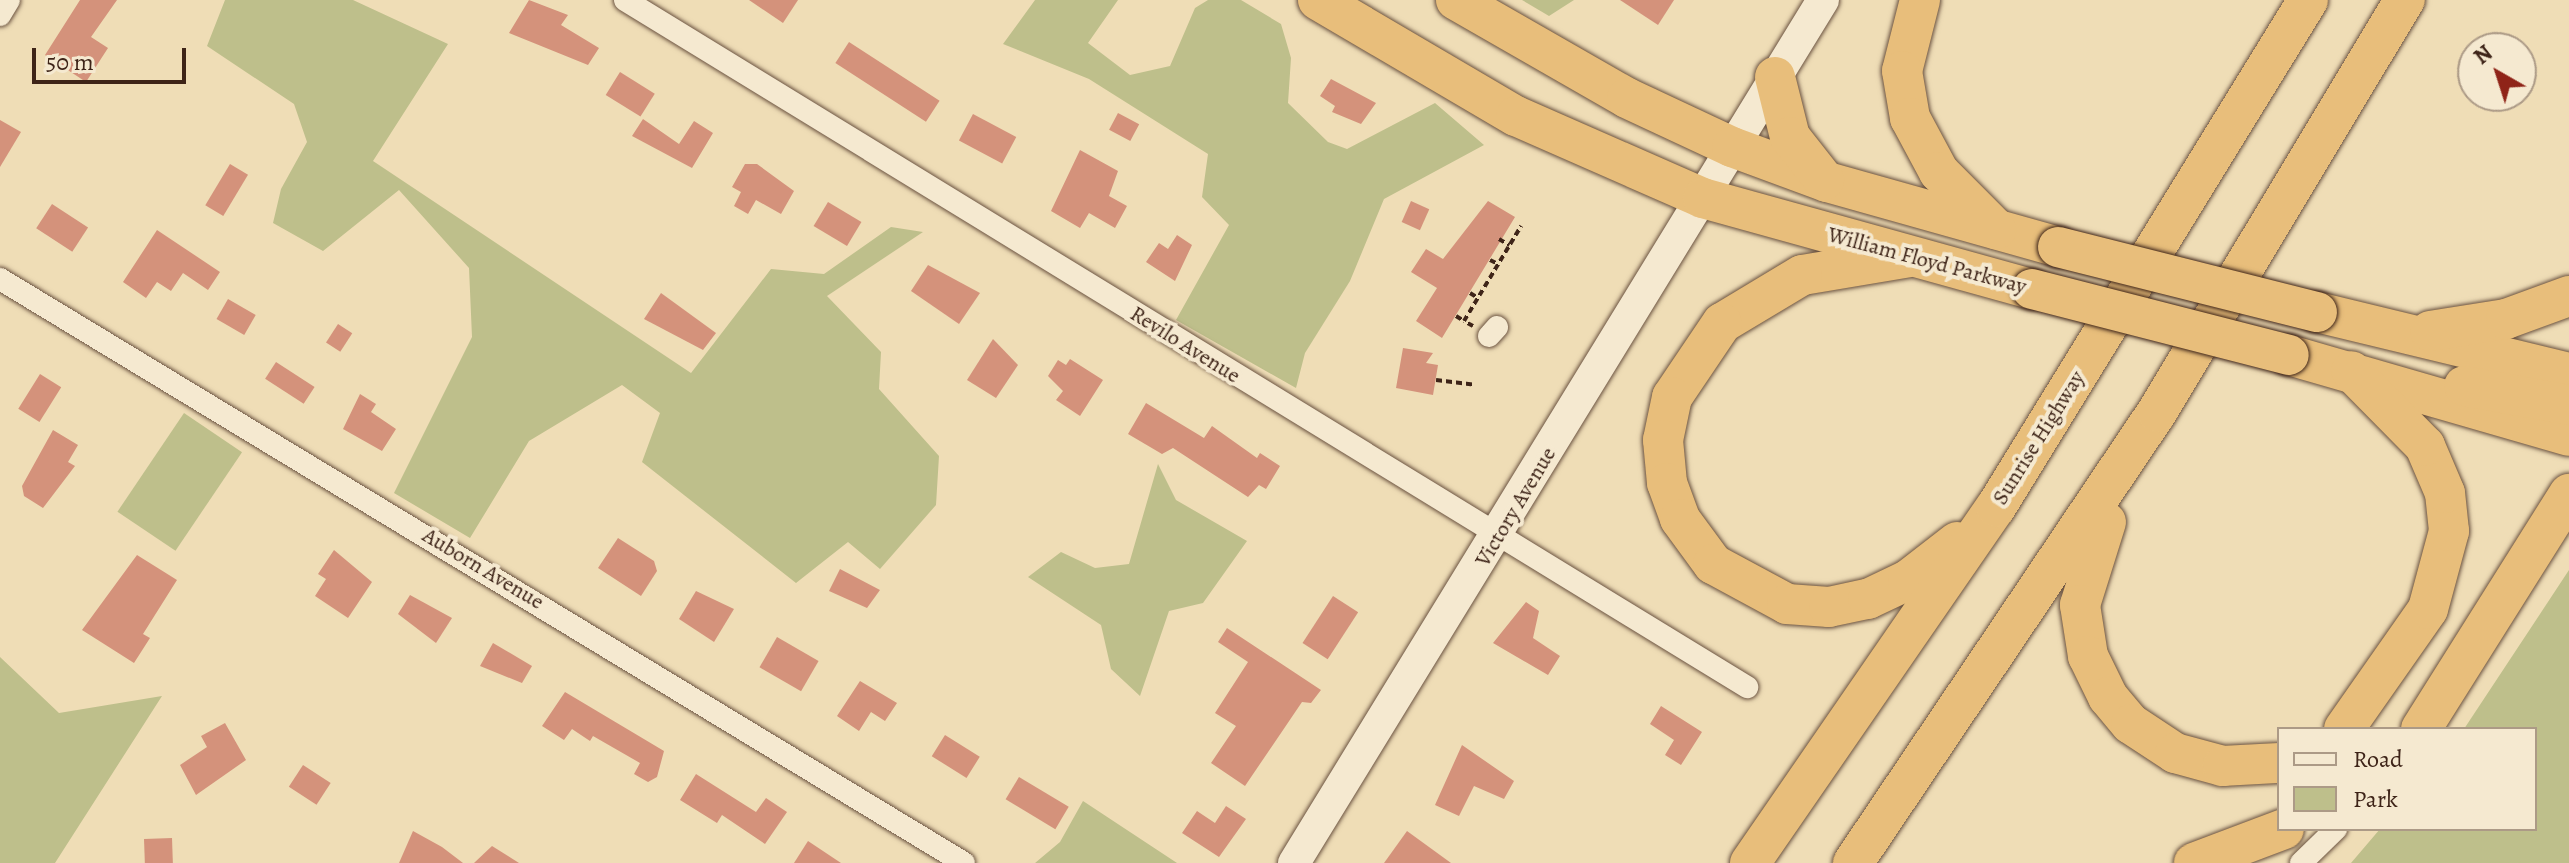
<!DOCTYPE html>
<style>
body{margin:0}
#map{position:relative;width:2569px;height:863px;overflow:hidden;background:#efddb6;font-family:Alegreya,serif}
div>[style]{position:absolute}
.green>*{inset:0;background:#bebf8b;transform-origin:0 0}
.building>*{inset:0;background:#d4927b;transform-origin:0 0}
.path>*{height:4px;margin-top:-2px;transform-origin:0;background:repeating-linear-gradient(90deg,#3e2418 0 6px,transparent 0 10px)}
.roads{filter:drop-shadow(0 0 2px #6a5240) drop-shadow(0 0 2px #6a5240)}
.street>*{height:22px;margin:-11px;padding:0 11px;transform-origin:11px;border-radius:11px;background:#f5e9d0}
.secondary>*{height:32px;margin:-16px;padding:0 16px;transform-origin:16px;border-radius:16px;background:#f5e9d0}
.highway>*{height:40px;margin:-20px;padding:0 20px;transform-origin:20px;border-radius:20px;background:#e8be7b}
.bridges{filter:drop-shadow(0 0 2px #3e2418) drop-shadow(0 0 2px #3e2418)}
.highway-bridge>*{height:40px;margin:-20px;padding:0 20px;transform-origin:20px;border-radius:20px;background:#e8be7b}
span{translate:-50% -50%;white-space:nowrap;text-align:center;line-height:1.15;-webkit-text-stroke:8px #f5e9d0;paint-order:stroke}
.street-label{font-size:22px;color:#3e2418}
.legend{position:absolute;left:2277px;top:727px;width:260px;height:104px;box-sizing:border-box;background:#f5e9d0;border:2px solid #ac9a86;margin:0;padding:10px 14px;list-style:none;font-size:24px;color:#3e2418}
.legend li{display:flex;align-items:center;gap:16px;height:40px}
.legend b{width:40px;border:2px solid #ac9a86}
.north{position:absolute;left:2457px;top:32px;width:80px;height:80px;box-sizing:border-box;background:#f5e9d0;border:2px solid #ac9a86;border-radius:50%;rotate:321deg;font-size:22px;font-weight:700;line-height:32px;text-align:center;color:#3e2418}
.north::after{content:'';display:block;margin:auto;width:28px;height:36px;background:#8f2418;clip-path:polygon(50% 0,100% 100%,50% 72%,0 100%)}
.scale{position:absolute;left:32px;top:48px;width:154px;height:36px;box-sizing:border-box;border:4px solid #3e2418;border-top:0;padding-left:10px;font-size:24px;line-height:28px;white-space:nowrap;color:#3e2418;-webkit-text-stroke:6px #f5e9d0;paint-order:stroke}
</style>
<div id="map">
<div class="green">
<i style="clip-path:polygon(225px 0,353px 0,448px 44px,373px 161px,691px 373px,771px 269px,824px 274px,891px 227px,923px 232px,827px 296px,881px 352px,879px 389px,939px 456px,936px 505px,880px 569px,848px 542px,796px 583px,642px 462px,660px 413px,622px 385px,529px 441px,470px 538px,394px 493px,472px 337px,469px 268px,399px 190px,323px 251px,273px 223px,281px 189px,307px 142px,294px 104px,207px 46px)"></i>
<i style="clip-path:polygon(1035px 0,1118px 0,1088px 43px,1130px 75px,1170px 66px,1195px 8px,1208px 0,1241px 0,1281px 24px,1291px 58px,1288px 103px,1328px 142px,1347px 149px,1435px 103px,1484px 145px,1384px 199px,1350px 281px,1305px 353px,1296px 388px,1176px 320px,1229px 225px,1202px 197px,1208px 154px,1089px 79px,1003px 44px)"></i>
<i style="clip-path:polygon(1522px 0,1574px 0,1549px 16px)"></i>
<i style="left:184px;top:413px;width:70px;height:119px;rotate:34deg"></i>
<i style="clip-path:polygon(1158px 464px,1176px 500px,1247px 541px,1203px 603px,1169px 611px,1140px 696px,1111px 669px,1101px 625px,1028px 577px,1061px 552px,1095px 568px,1129px 564px)"></i>
<i style="clip-path:polygon(2569px 570px,2569px 863px,2351px 863px,2380px 829px,2535px 829px,2535px 729px,2464px 729px)"></i>
<i style="clip-path:polygon(0 657px,59px 713px,162px 696px,55px 863px,0 863px)"></i>
<i style="clip-path:polygon(1083px 801px,1177px 863px,1035px 863px,1060px 842px)"></i>
</div>
<div class="building">
<i style="clip-path:polygon(80px 0,117px 0,91px 37px,108px 48px,86px 82px,45px 55px)"></i>
<i style="clip-path:polygon(529px 0,568px 15px,561px 25px,599px 48px,588px 65px,509px 33px)"></i>
<i style="clip-path:polygon(749px 0,798px 0,783px 23px)"></i>
<i style="clip-path:polygon(1620px 0,1674px 0,1658px 25px)"></i>
<i style="left:849px;top:42px;width:108px;height:25px;rotate:33deg"></i>
<i style="left:620px;top:72px;width:41px;height:27px;rotate:32deg"></i>
<i style="clip-path:polygon(1331px 79px,1376px 103px,1361px 124px,1332px 112px,1335px 106px,1320px 96px)"></i>
<i style="left:1118px;top:113px;width:24px;height:19px;rotate:28deg"></i>
<i style="left:973px;top:114px;width:49px;height:30px;rotate:28deg"></i>
<i style="clip-path:polygon(643px 119px,679px 144px,694px 121px,713px 133px,692px 168px,632px 136px)"></i>
<i style="clip-path:polygon(0 120px,21px 132px,0 167px)"></i>
<i style="clip-path:polygon(1080px 150px,1118px 171px,1109px 196px,1127px 206px,1115px 228px,1089px 213px,1080px 228px,1051px 211px)"></i>
<i style="left:230px;top:164px;width:21px;height:48px;rotate:31deg"></i>
<i style="clip-path:polygon(745px 164px,757px 164px,794px 191px,781px 214px,756px 200px,748px 214px,734px 206px,741px 192px,732px 187px)"></i>
<i style="left:1411px;top:201px;width:20px;height:23px;rotate:24deg"></i>
<i style="clip-path:polygon(1488px 201px,1515px 217px,1442px 338px,1416px 321px,1437px 288px,1411px 272px,1426px 249px,1443px 259px)"></i>
<i style="left:828px;top:202px;width:39px;height:28px;rotate:31deg"></i>
<i style="left:52px;top:204px;width:43px;height:29px;rotate:33deg"></i>
<i style="clip-path:polygon(157px 230px,220px 272px,208px 290px,183px 273px,171px 291px,157px 282px,146px 298px,123px 282px)"></i>
<i style="clip-path:polygon(1177px 235px,1192px 245px,1175px 281px,1146px 262px,1159px 243px,1168px 249px)"></i>
<i style="clip-path:polygon(928px 265px,980px 293px,959px 324px,911px 291px)"></i>
<i style="clip-path:polygon(661px 293px,716px 333px,703px 350px,644px 319px)"></i>
<i style="left:228px;top:299px;width:32px;height:23px;rotate:30deg"></i>
<i style="left:338px;top:324px;width:17px;height:22px;rotate:33deg"></i>
<i style="clip-path:polygon(993px 339px,1018px 365px,996px 398px,967px 380px)"></i>
<i style="clip-path:polygon(1403px 348px,1433px 353px,1426px 363px,1438px 365px,1433px 395px,1396px 388px)"></i>
<i style="clip-path:polygon(1070px 359px,1103px 380px,1080px 416px,1056px 400px,1063px 391px,1048px 376px,1058px 360px,1066px 365px)"></i>
<i style="left:276px;top:362px;width:46px;height:20px;rotate:33deg"></i>
<i style="left:40px;top:374px;width:25px;height:41px;rotate:32deg"></i>
<i style="clip-path:polygon(360px 394px,376px 404px,371px 412px,396px 429px,382px 451px,343px 429px)"></i>
<i style="clip-path:polygon(1146px 403px,1204px 438px,1212px 426px,1257px 458px,1260px 453px,1280px 466px,1266px 489px,1259px 485px,1248px 497px,1173px 448px,1162px 454px,1128px 434px)"></i>
<i style="clip-path:polygon(53px 430px,78px 445px,68px 462px,75px 466px,43px 508px,24px 496px,22px 486px)"></i>
<i style="clip-path:polygon(618px 538px,654px 561px,657px 571px,641px 596px,598px 568px)"></i>
<i style="clip-path:polygon(334px 550px,372px 582px,348px 618px,315px 596px,326px 579px,318px 574px)"></i>
<i style="clip-path:polygon(137px 555px,177px 580px,143px 634px,150px 638px,134px 663px,82px 630px)"></i>
<i style="clip-path:polygon(840px 569px,880px 590px,867px 608px,829px 591px)"></i>
<i style="clip-path:polygon(696px 591px,734px 609px,714px 642px,679px 619px)"></i>
<i style="clip-path:polygon(410px 595px,452px 618px,436px 643px,398px 614px)"></i>
<i style="left:1333px;top:596px;width:30px;height:56px;rotate:33deg"></i>
<i style="clip-path:polygon(1526px 602px,1539px 611px,1533px 638px,1560px 656px,1548px 675px,1493px 643px)"></i>
<i style="clip-path:polygon(1227px 628px,1321px 690px,1311px 703px,1302px 702px,1245px 786px,1211px 763px,1236px 726px,1215px 713px,1248px 662px,1218px 642px)"></i>
<i style="left:777px;top:637px;width:48px;height:35px;rotate:30deg"></i>
<i style="clip-path:polygon(493px 643px,532px 666px,522px 683px,480px 666px)"></i>
<i style="clip-path:polygon(860px 681px,897px 703px,885px 721px,871px 712px,859px 731px,837px 716px)"></i>
<i style="clip-path:polygon(565px 692px,664px 751px,657px 777px,648px 782px,634px 774px,640px 763px,593px 736px,590px 741px,572px 729px,564px 740px,542px 726px)"></i>
<i style="clip-path:polygon(1661px 706px,1702px 732px,1681px 765px,1665px 755px,1674px 740px,1650px 724px)"></i>
<i style="clip-path:polygon(225px 723px,246px 760px,196px 795px,180px 765px,207px 747px,201px 736px)"></i>
<i style="left:945px;top:735px;width:41px;height:25px;rotate:32deg"></i>
<i style="clip-path:polygon(1462px 745px,1514px 781px,1504px 799px,1474px 786px,1459px 816px,1435px 805px)"></i>
<i style="left:303px;top:765px;width:33px;height:26px;rotate:33deg"></i>
<i style="clip-path:polygon(696px 774px,756px 812px,766px 798px,787px 812px,765px 844px,722px 815px,717px 823px,680px 800px)"></i>
<i style="left:1019px;top:777px;width:58px;height:26px;rotate:31deg"></i>
<i style="clip-path:polygon(1226px 806px,1246px 819px,1219px 857px,1182px 833px,1197px 811px,1215px 823px)"></i>
<i style="clip-path:polygon(413px 831px,442px 847px,463px 863px,399px 863px)"></i>
<i style="clip-path:polygon(1407px 831px,1451px 863px,1384px 863px)"></i>
<i style="left:172px;top:838px;width:25px;height:28px;rotate:88deg"></i>
<i style="clip-path:polygon(808px 841px,841px 863px,794px 863px)"></i>
<i style="clip-path:polygon(492px 846px,519px 863px,474px 863px)"></i>
</div>
<div class="path">
<i style="left:1499px;top:239px;width:12px;rotate:31deg"></i>
<i style="left:1490px;top:260px;width:9px;rotate:27deg"></i>
<i style="left:1470px;top:293px;width:9px;rotate:32deg"></i>
<i style="left:1456px;top:316px;width:9px;rotate:32deg"></i>
<i style="left:1473px;top:326px;width:10px;rotate:-151deg"></i>
<i style="left:1464px;top:321px;width:111px;rotate:-59deg"></i>
<i style="left:1436px;top:380px;width:39px;rotate:7deg"></i>
</div>
<div class="roads">
<div class="street">
<i style="left:625px;top:0;width:1316px;rotate:31.48deg"></i>
<i style="left:0;top:15px;width:17px;rotate:-59deg"></i>
<i style="left:0;top:279px;width:1127px;rotate:31.21deg"></i>
<i style="left:1489px;top:336px;width:12px;rotate:-48deg"></i>
<i style="left:2301px;top:863px;width:49px;rotate:-44.2deg"></i>
</div>
<div class="secondary">
<i style="left:1294px;top:863px;width:1012px;rotate:-58.49deg"></i>
</div>
<div class="highway">
<i style="left:1318px;top:0;width:229px;rotate:30.4deg"></i>
<i style="left:1516px;top:116px;width:204px;rotate:23.7deg"></i>
<i style="left:1703px;top:198px;width:341px;rotate:15.5deg"></i>
<i style="left:1456px;top:0;width:197px;rotate:29.8deg"></i>
<i style="left:1627px;top:98px;width:116px;rotate:25deg"></i>
<i style="left:1732px;top:147px;width:101px;rotate:20.2deg"></i>
<i style="left:1827px;top:182px;width:240px;rotate:15.7deg"></i>
<i style="left:1920px;top:0;width:73px;rotate:104.2deg"></i>
<i style="left:1902px;top:71px;width:48px;rotate:80.3deg"></i>
<i style="left:1910px;top:118px;width:61px;rotate:61.8deg"></i>
<i style="left:1939px;top:172px;width:81px;rotate:45deg"></i>
<i style="left:1775px;top:77px;width:62px;rotate:76deg"></i>
<i style="left:1790px;top:137px;width:55px;rotate:51.7deg"></i>
<i style="left:1910px;top:257px;width:109px;rotate:170.5deg"></i>
<i style="left:1802px;top:275px;width:93px;rotate:149deg"></i>
<i style="left:1722px;top:323px;width:89px;rotate:124deg"></i>
<i style="left:1672px;top:397px;width:44px;rotate:101.8deg"></i>
<i style="left:1663px;top:440px;width:43px;rotate:84.7deg"></i>
<i style="left:1667px;top:483px;width:38px;rotate:70deg"></i>
<i style="left:1680px;top:519px;width:56px;rotate:53.7deg"></i>
<i style="left:1713px;top:564px;width:84px;rotate:28.4deg"></i>
<i style="left:1787px;top:604px;width:42px;rotate:4.1deg"></i>
<i style="left:1829px;top:607px;width:40px;rotate:-12deg"></i>
<i style="left:1868px;top:599px;width:44px;rotate:-25.4deg"></i>
<i style="left:1908px;top:580px;width:62px;rotate:-37.8deg"></i>
<i style="left:2317px;top:312px;width:259px;rotate:13.6deg"></i>
<i style="left:2430px;top:331px;width:77px;rotate:-9deg"></i>
<i style="left:2506px;top:319px;width:67px;rotate:-20.1deg"></i>
<i style="left:2289px;top:355px;width:291px;rotate:16.1deg"></i>
<i style="left:2464px;top:386px;width:107px;rotate:10.3deg"></i>
<i style="left:2106px;top:522px;width:87px;rotate:107.4deg"></i>
<i style="left:2080px;top:605px;width:52px;rotate:81.1deg"></i>
<i style="left:2088px;top:656px;width:46px;rotate:64deg"></i>
<i style="left:2108px;top:697px;width:35px;rotate:50deg"></i>
<i style="left:2131px;top:724px;width:53px;rotate:33.4deg"></i>
<i style="left:2175px;top:753px;width:50px;rotate:15.2deg"></i>
<i style="left:2223px;top:766px;width:56px;rotate:-3.1deg"></i>
<i style="left:2344px;top:729px;width:146px;rotate:-55deg"></i>
<i style="left:2428px;top:609px;width:81px;rotate:-74.9deg"></i>
<i style="left:2449px;top:531px;width:38px;rotate:-96deg"></i>
<i style="left:2445px;top:493px;width:51px;rotate:-113.1deg"></i>
<i style="left:2425px;top:446px;width:105px;rotate:-134.6deg"></i>
<i style="left:2421px;top:729px;width:278px;rotate:-57.8deg"></i>
<i style="left:1750px;top:863px;width:433px;rotate:-55.4deg"></i>
<i style="left:1996px;top:507px;width:595px;rotate:-58.39deg"></i>
<i style="left:1853px;top:863px;width:544px;rotate:-56.02deg"></i>
<i style="left:2157px;top:412px;width:481px;rotate:-59deg"></i>
<i style="left:2194px;top:863px;width:96px;rotate:-20.7deg"></i>
</div>
</div>
<div class="bridges">
<div class="highway-bridge">
<i style="left:2058px;top:247px;width:267px;rotate:14.1deg"></i>
<i style="left:2032px;top:289px;width:265px;rotate:14.4deg"></i>
</div>
</div>
<div class="street-label">
<span style="left:1927px;top:261px;rotate:15deg">William Floyd Parkway</span>
<span style="left:1185px;top:345px;rotate:32deg">Revilo Avenue</span>
<span style="left:2039px;top:438px;rotate:-58deg">Sunrise Highway</span>
<span style="left:1516px;top:507px;rotate:-59deg">Victory Avenue</span>
<span style="left:483px;top:569px;rotate:31deg">Auborn Avenue</span>
</div>
<ul class="legend">
<li><b style="height:10px;background:#f5e9d0"></b>Road</li>
<li><b style="height:22px;background:#bebf8b"></b>Park</li>
</ul>
<div class="north">N</div>
<div class="scale">50 m</div>
</div>
